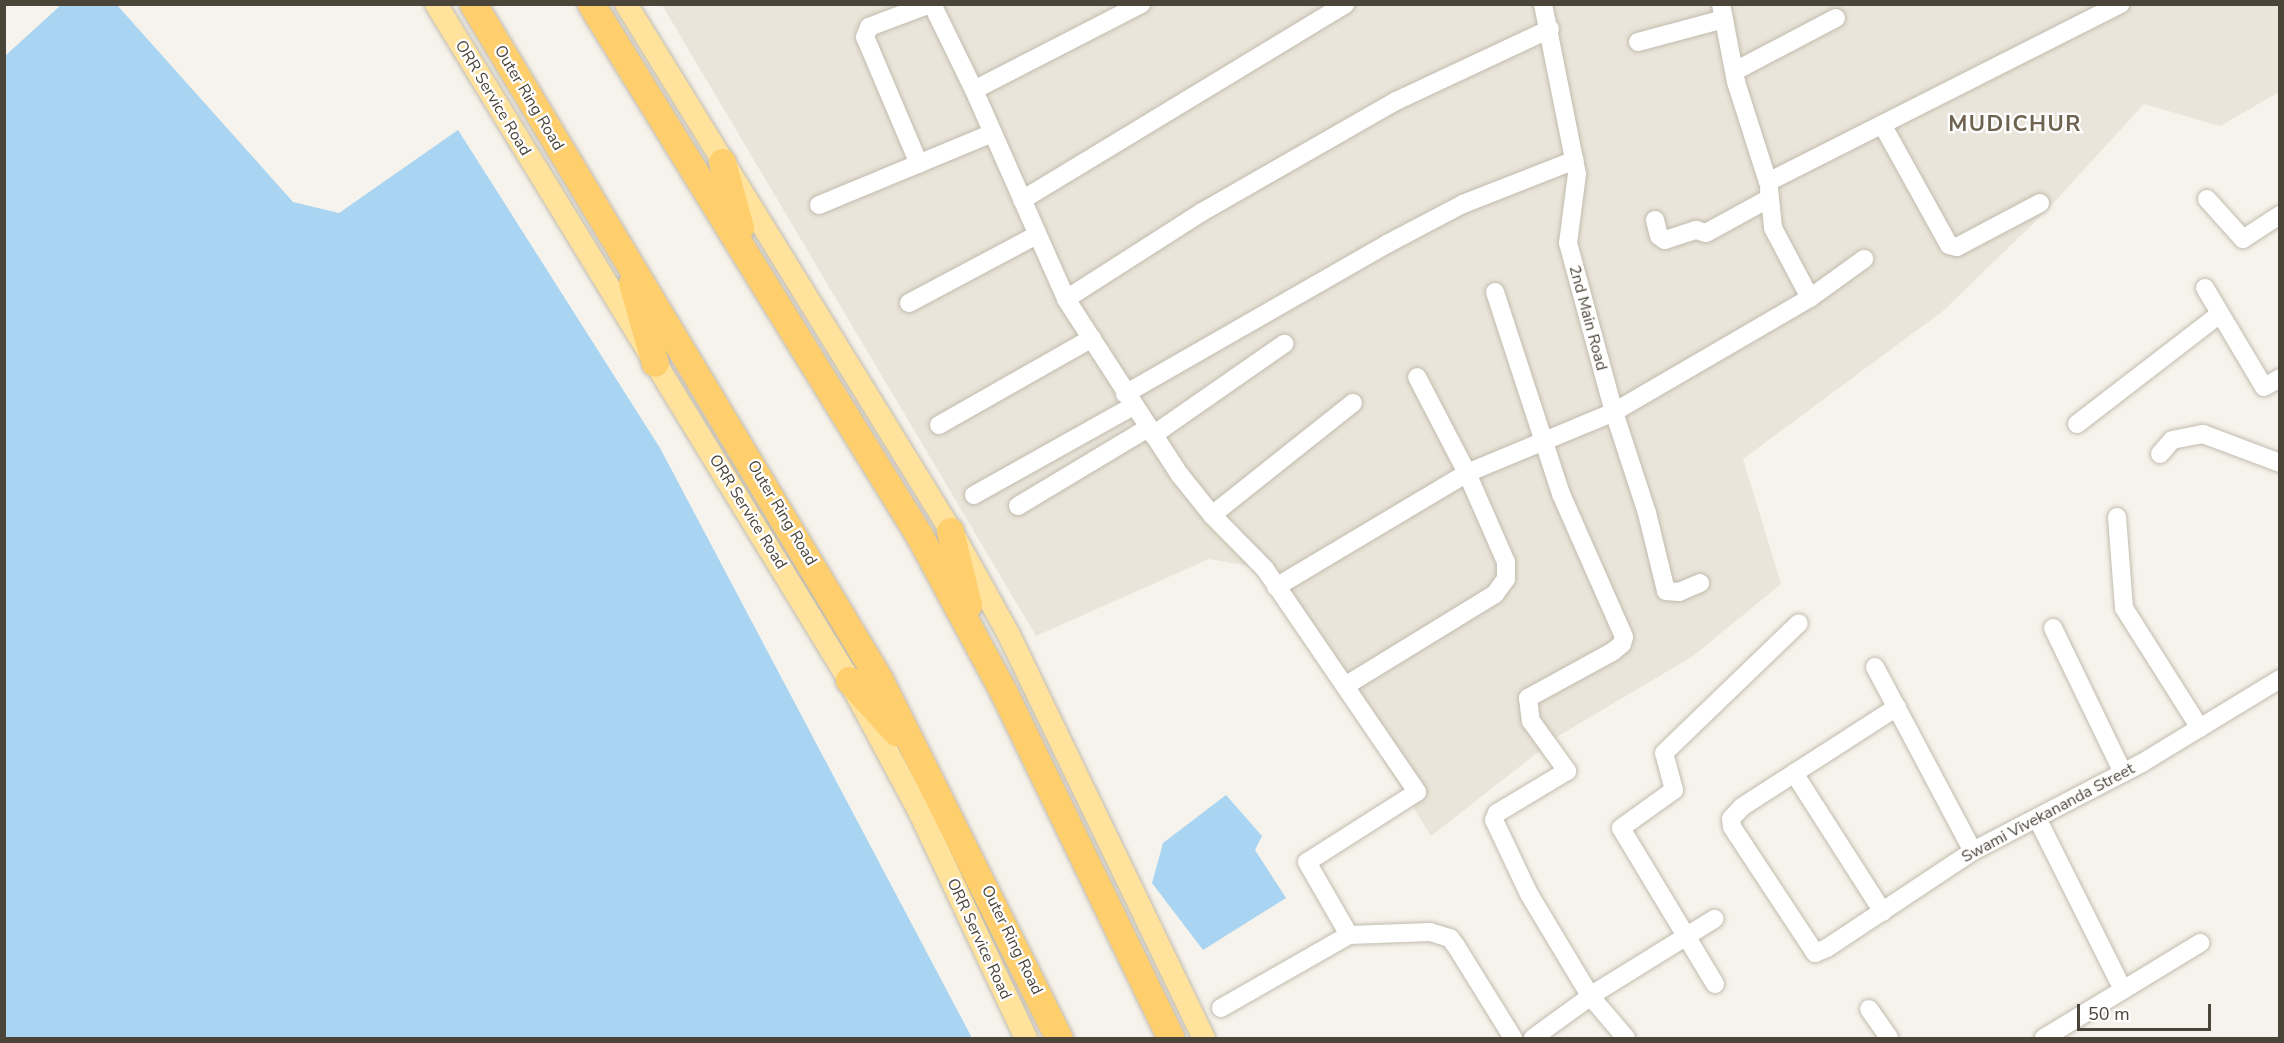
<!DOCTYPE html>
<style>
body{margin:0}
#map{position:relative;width:2284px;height:1043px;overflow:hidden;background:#f6f3ec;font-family:"Nunito Sans",sans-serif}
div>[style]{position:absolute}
.residential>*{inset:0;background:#eae5da}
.water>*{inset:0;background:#a9d4f2}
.roads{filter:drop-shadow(0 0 2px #c2bbae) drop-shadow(0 0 2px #c2bbae)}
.minor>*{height:18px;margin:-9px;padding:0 9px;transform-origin:9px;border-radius:9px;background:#fff}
.major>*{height:22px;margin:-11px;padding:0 11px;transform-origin:11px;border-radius:11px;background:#ffe39c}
.highway>*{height:27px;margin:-13.5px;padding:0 13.5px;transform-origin:13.5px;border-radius:13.5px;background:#ffcf6e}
span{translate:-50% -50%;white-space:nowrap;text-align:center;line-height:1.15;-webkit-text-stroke:4.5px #fff;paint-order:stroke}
.street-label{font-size:16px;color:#4b4439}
.district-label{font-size:22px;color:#6e6250;font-weight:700;letter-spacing:1.5px}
.frame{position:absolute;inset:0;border:6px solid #4b4439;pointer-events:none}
.scale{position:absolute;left:2077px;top:1004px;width:134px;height:27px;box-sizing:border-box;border:3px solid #4b4439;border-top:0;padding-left:8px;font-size:18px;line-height:21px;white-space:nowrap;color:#4b4439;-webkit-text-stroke:4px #fff;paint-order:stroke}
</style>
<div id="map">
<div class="residential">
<i style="clip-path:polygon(662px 5px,2279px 5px,2279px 92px,2220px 126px,2144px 104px,2045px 212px,1943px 311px,1743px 459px,1781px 584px,1693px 656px,1560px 735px,1431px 836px,1265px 569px,1209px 559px,1036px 636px)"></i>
</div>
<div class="water">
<i style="clip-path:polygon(62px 4px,117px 5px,293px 202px,339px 213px,458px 130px,660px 448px,972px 1038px,5px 1038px,5px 56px)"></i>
<i style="clip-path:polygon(1226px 795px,1262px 836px,1255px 850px,1286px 898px,1203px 950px,1152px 883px,1163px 843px)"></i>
</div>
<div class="roads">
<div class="minor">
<i style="left:932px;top:4px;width:96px;rotate:64deg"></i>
<i style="left:974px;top:90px;width:228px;rotate:66.2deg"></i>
<i style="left:1066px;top:299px;width:210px;rotate:57.1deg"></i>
<i style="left:1180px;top:475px;width:51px;rotate:51.3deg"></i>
<i style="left:1212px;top:515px;width:76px;rotate:45.5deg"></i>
<i style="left:1265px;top:569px;width:270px;rotate:55.7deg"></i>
<i style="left:1417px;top:792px;width:130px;rotate:147.5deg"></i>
<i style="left:1307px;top:862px;width:84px;rotate:60.1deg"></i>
<i style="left:1543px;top:4px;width:173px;rotate:78.7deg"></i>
<i style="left:1577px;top:174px;width:70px;rotate:97.4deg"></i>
<i style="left:1568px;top:243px;width:175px;rotate:74.8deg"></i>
<i style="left:1614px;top:412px;width:106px;rotate:71.9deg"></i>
<i style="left:1647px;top:513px;width:80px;rotate:76.3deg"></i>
<i style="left:1666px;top:591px;width:13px;rotate:4deg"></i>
<i style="left:1679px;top:592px;width:23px;rotate:-23deg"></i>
<i style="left:1721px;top:4px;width:79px;rotate:79.1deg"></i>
<i style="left:1736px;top:82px;width:105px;rotate:72.3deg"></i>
<i style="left:1768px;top:182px;width:395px;rotate:-26.8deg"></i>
<i style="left:1638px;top:42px;width:89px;rotate:-15deg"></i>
<i style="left:1735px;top:71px;width:114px;rotate:-27.7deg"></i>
<i style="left:974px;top:90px;width:188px;rotate:-27.2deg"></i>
<i style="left:1883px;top:126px;width:136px;rotate:61deg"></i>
<i style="left:1949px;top:245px;width:8px;rotate:14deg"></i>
<i style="left:1957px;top:247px;width:94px;rotate:-27.9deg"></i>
<i style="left:919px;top:164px;width:138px;rotate:-113deg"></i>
<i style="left:865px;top:37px;width:11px;rotate:-68deg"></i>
<i style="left:869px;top:27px;width:65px;rotate:-20.7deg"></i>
<i style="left:1769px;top:189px;width:39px;rotate:84deg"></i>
<i style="left:1773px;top:228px;width:79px;rotate:62.1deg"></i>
<i style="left:2207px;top:199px;width:54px;rotate:48deg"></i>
<i style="left:2243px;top:239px;width:44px;rotate:-33deg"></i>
<i style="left:1022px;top:200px;width:378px;rotate:-31.2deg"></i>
<i style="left:819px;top:205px;width:188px;rotate:-22.5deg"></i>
<i style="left:1655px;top:220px;width:16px;rotate:76deg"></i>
<i style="left:1659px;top:236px;width:7px;rotate:34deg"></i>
<i style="left:1665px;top:240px;width:33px;rotate:-18deg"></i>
<i style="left:1696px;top:230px;width:10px;rotate:17deg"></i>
<i style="left:1706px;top:233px;width:73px;rotate:-28.7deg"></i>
<i style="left:2205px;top:288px;width:115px;rotate:59.2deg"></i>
<i style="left:2264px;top:387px;width:18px;rotate:-29deg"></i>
<i style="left:1495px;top:292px;width:213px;rotate:71.9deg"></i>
<i style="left:1561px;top:494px;width:156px;rotate:66.2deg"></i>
<i style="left:1624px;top:637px;width:7px;rotate:106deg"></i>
<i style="left:1622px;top:644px;width:13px;rotate:141deg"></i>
<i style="left:1612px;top:652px;width:96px;rotate:151.3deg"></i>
<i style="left:1528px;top:698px;width:23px;rotate:83deg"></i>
<i style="left:1531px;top:721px;width:62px;rotate:54.2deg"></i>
<i style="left:1567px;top:771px;width:82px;rotate:149deg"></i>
<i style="left:1497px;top:813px;width:8px;rotate:113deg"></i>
<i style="left:1494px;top:820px;width:82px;rotate:64.7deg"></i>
<i style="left:1529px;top:894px;width:120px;rotate:59deg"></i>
<i style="left:1591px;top:997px;width:54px;rotate:49.5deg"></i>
<i style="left:1066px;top:299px;width:161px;rotate:-32.6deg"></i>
<i style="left:1202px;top:212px;width:224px;rotate:-29.8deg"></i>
<i style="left:1396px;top:101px;width:170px;rotate:-25.1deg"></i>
<i style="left:909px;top:303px;width:145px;rotate:-28deg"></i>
<i style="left:1125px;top:394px;width:302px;rotate:-29.8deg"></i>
<i style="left:1387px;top:244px;width:86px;rotate:-27.8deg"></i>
<i style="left:1463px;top:204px;width:120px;rotate:-21.4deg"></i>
<i style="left:2077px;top:424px;width:180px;rotate:-37.6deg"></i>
<i style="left:939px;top:425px;width:176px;rotate:-29.6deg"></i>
<i style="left:1153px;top:435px;width:160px;rotate:-34.8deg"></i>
<i style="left:2160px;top:454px;width:18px;rotate:-49deg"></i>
<i style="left:2172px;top:440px;width:32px;rotate:-11deg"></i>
<i style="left:2203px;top:434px;width:82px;rotate:20.6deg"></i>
<i style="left:974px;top:495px;width:182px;rotate:-29.2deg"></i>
<i style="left:1018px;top:506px;width:152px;rotate:-31deg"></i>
<i style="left:1212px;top:515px;width:180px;rotate:-38.5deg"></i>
<i style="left:2117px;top:517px;width:91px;rotate:85.6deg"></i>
<i style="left:2124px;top:608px;width:142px;rotate:57.7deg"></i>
<i style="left:1276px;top:587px;width:222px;rotate:-30.8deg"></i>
<i style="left:1467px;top:473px;width:159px;rotate:-22.5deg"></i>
<i style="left:1614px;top:412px;width:227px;rotate:-30.2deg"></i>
<i style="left:1810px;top:298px;width:67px;rotate:-35.8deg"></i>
<i style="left:2053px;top:628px;width:161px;rotate:64.2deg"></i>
<i style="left:1875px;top:667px;width:208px;rotate:62deg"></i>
<i style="left:1345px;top:686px;width:176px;rotate:-31.5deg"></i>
<i style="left:1495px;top:594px;width:19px;rotate:-54deg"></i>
<i style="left:1506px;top:579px;width:17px;rotate:-90deg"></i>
<i style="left:1506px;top:562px;width:97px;rotate:-113.7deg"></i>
<i style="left:1467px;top:473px;width:108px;rotate:-117.5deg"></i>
<i style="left:1897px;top:707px;width:184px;rotate:147.2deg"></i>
<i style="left:1742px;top:807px;width:16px;rotate:133deg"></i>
<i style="left:1731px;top:819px;width:8px;rotate:83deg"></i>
<i style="left:1732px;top:827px;width:151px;rotate:56.6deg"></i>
<i style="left:1815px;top:953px;width:13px;rotate:-23deg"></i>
<i style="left:1827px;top:948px;width:175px;rotate:-33.6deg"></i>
<i style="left:1973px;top:851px;width:191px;rotate:-27.5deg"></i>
<i style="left:2142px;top:763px;width:162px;rotate:-31.3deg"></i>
<i style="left:1794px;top:773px;width:165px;rotate:57.4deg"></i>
<i style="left:2037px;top:818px;width:192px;rotate:63.4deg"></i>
<i style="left:1715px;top:984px;width:182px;rotate:-121.1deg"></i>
<i style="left:1621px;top:828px;width:65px;rotate:-35.6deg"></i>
<i style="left:1674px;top:790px;width:38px;rotate:-105deg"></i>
<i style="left:1664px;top:753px;width:187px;rotate:-43.9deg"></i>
<i style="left:1221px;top:1008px;width:147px;rotate:-29.7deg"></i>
<i style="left:1349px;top:935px;width:81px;rotate:-2.1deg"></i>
<i style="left:1430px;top:932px;width:21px;rotate:17deg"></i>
<i style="left:1450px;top:938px;width:10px;rotate:53deg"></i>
<i style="left:1456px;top:946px;width:108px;rotate:58.2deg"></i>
<i style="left:1869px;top:1009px;width:35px;rotate:55deg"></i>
<i style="left:1533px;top:1038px;width:80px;rotate:-35.9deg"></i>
<i style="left:1598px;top:991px;width:137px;rotate:-31.8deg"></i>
<i style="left:2044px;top:1038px;width:183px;rotate:-31.3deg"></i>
</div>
<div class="major">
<i style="left:436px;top:4px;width:784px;rotate:58.56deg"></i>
<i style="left:845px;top:673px;width:159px;rotate:61.8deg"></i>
<i style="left:920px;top:813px;width:249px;rotate:64.8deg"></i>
<i style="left:626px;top:4px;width:623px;rotate:58.33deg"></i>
<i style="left:953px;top:534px;width:115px;rotate:61deg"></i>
<i style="left:1009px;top:635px;width:448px;rotate:64.2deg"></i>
</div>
<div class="highway">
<i style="left:473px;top:4px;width:788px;rotate:58.97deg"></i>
<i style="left:879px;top:679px;width:402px;rotate:63.4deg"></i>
<i style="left:591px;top:4px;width:624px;rotate:58.3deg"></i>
<i style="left:919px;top:535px;width:179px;rotate:61.7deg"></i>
<i style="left:1004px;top:693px;width:383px;rotate:64.2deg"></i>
<i style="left:722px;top:162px;width:68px;rotate:74.7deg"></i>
<i style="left:632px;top:283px;width:83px;rotate:74deg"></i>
<i style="left:950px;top:531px;width:76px;rotate:76.3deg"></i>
<i style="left:849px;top:680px;width:70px;rotate:47.9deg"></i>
</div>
</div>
<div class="street-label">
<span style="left:493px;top:98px;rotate:59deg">ORR Service Road</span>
<span style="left:529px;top:98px;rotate:59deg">Outer Ring Road</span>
<span style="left:1588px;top:318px;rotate:75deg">2nd Main Road</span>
<span style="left:748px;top:512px;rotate:58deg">ORR Service Road</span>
<span style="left:782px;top:513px;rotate:59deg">Outer Ring Road</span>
<span style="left:2048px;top:813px;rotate:-28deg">Swami Vivekananda Street</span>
<span style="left:979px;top:939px;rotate:65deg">ORR Service Road</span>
<span style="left:1012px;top:940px;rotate:64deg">Outer Ring Road</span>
</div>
<div class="district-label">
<span style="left:2015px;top:125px">MUDICHUR</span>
</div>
<div class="frame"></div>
<div class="scale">50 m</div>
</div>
